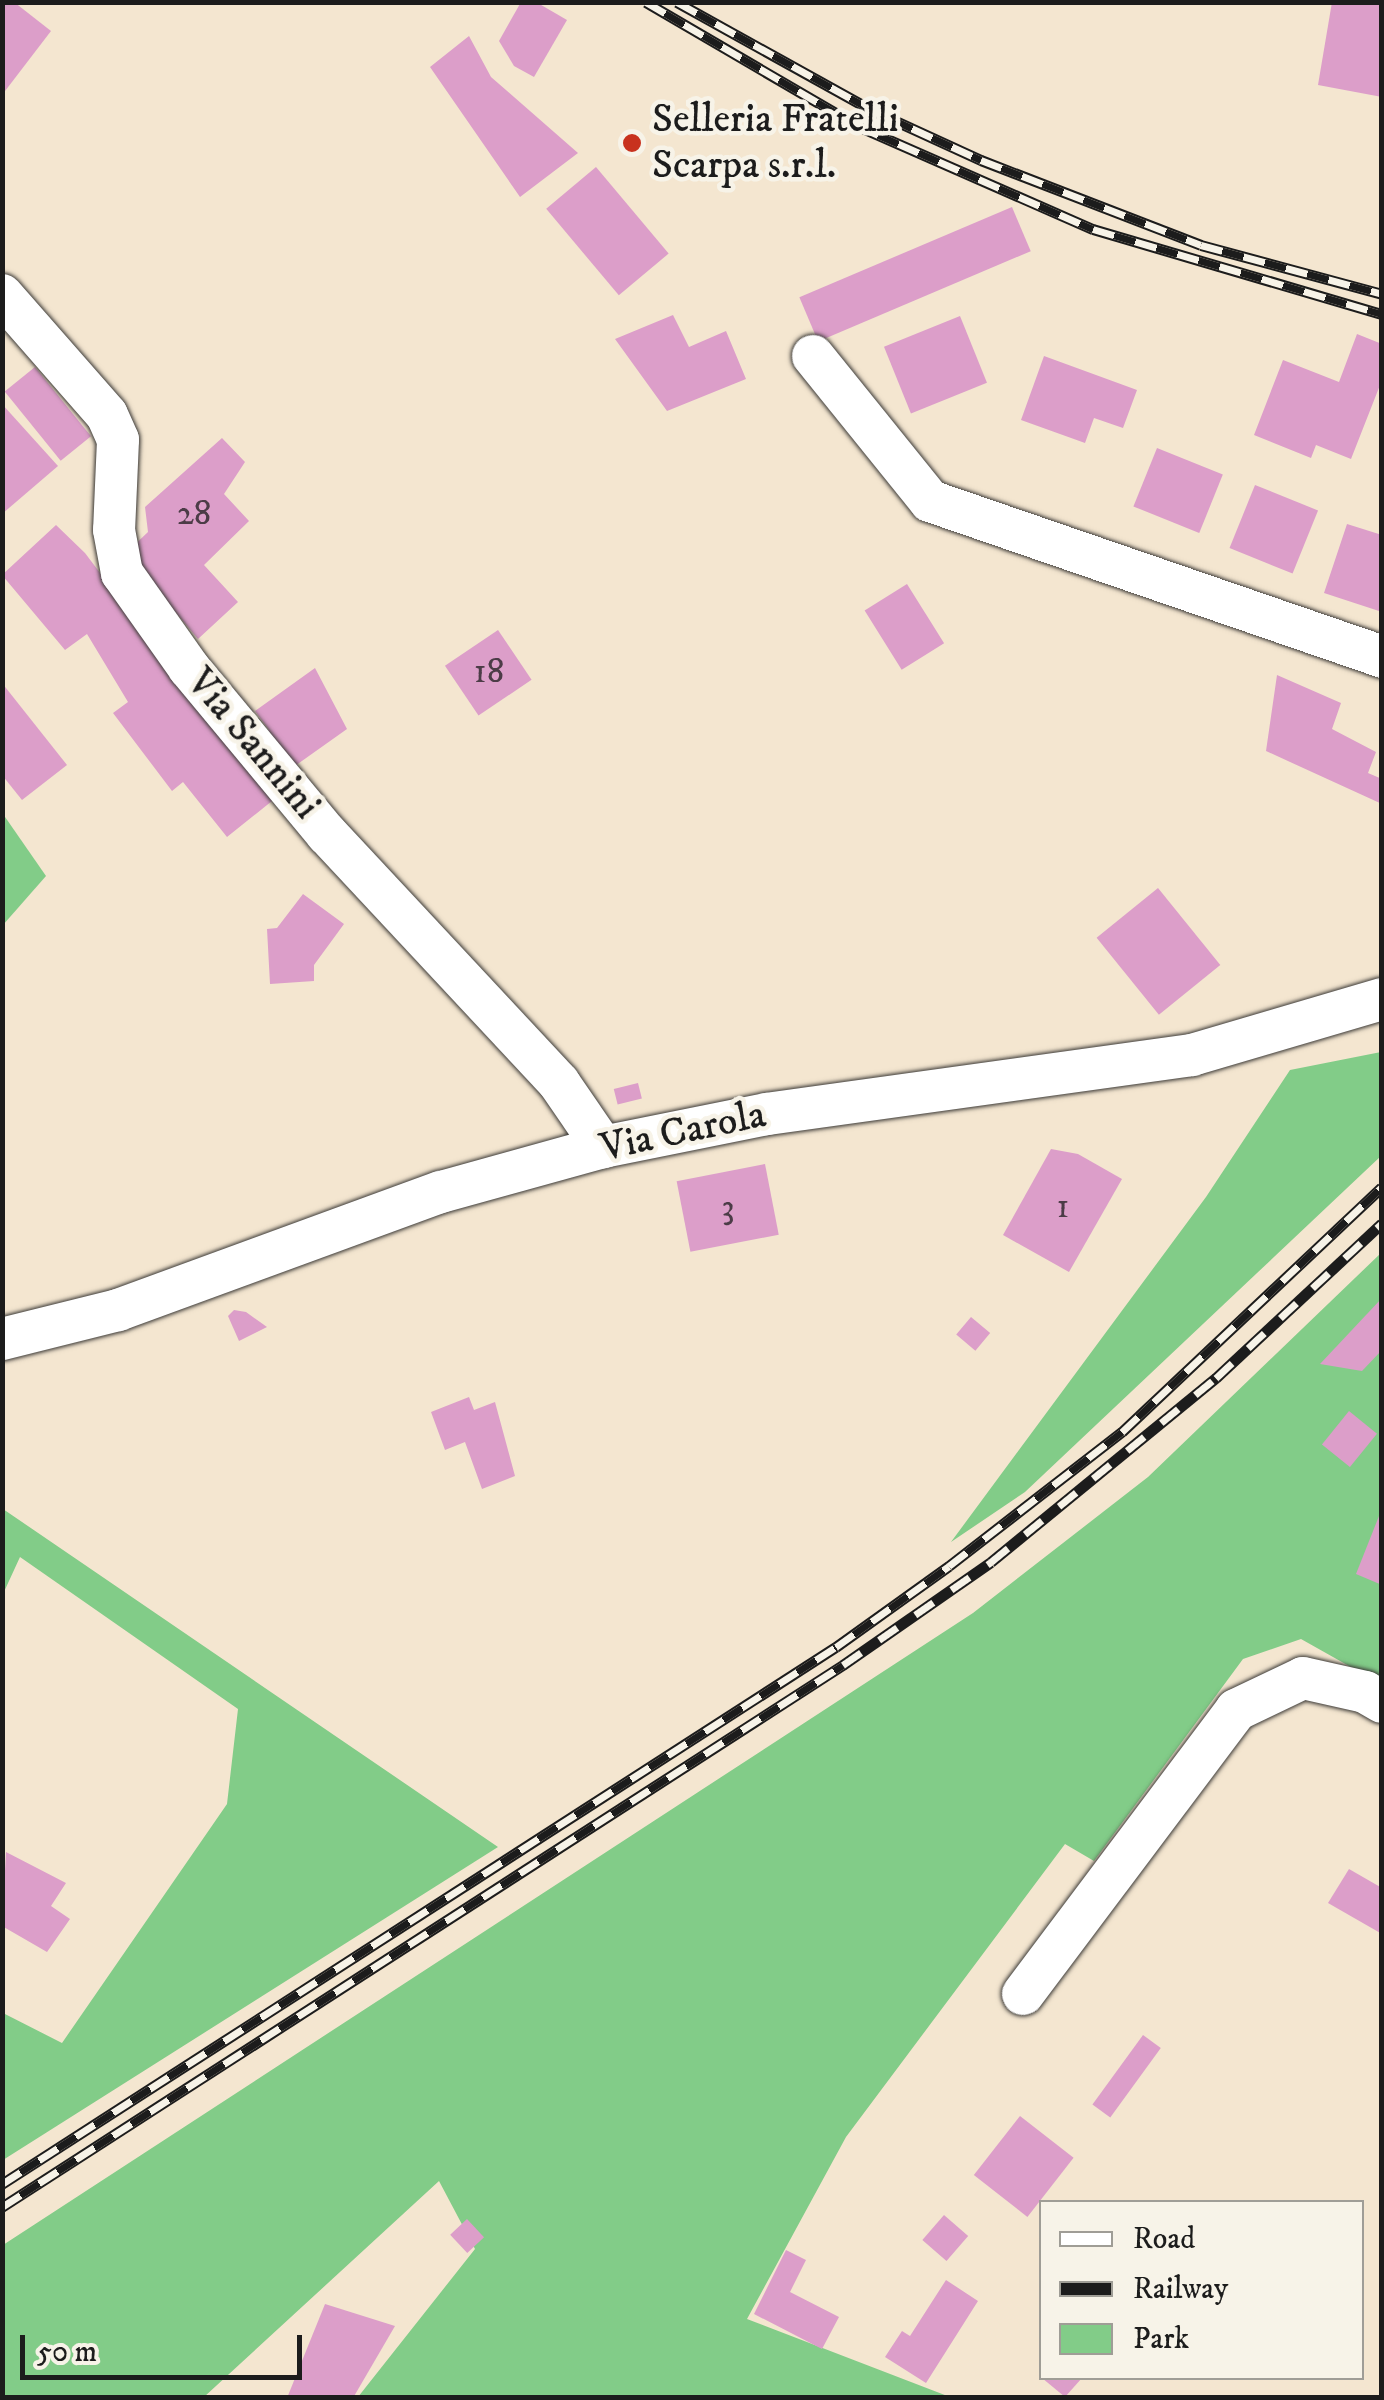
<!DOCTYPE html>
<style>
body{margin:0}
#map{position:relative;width:1384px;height:2400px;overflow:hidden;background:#f4e6d0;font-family:"IM FELL DW Pica",serif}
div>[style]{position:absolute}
.green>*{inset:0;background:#82cc88}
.building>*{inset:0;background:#dc9ec9;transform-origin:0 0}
.roads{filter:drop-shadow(0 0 2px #3c3a37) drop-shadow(0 0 2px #3c3a37)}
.street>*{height:42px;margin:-21px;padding:0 21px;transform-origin:21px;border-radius:21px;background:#fff}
.rail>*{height:11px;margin-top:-5.5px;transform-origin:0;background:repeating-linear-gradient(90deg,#f7f3e8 0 22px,#1c1c1c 0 44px);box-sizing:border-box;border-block:2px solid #1c1c1c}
.dots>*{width:28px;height:28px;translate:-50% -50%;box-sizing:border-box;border:5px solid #f7f3e8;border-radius:50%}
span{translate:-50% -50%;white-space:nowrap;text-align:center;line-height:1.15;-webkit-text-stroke:9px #f7f3e8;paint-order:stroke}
.number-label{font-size:35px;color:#4c3c47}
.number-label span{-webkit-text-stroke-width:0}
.poi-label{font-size:40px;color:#1c1c1c}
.left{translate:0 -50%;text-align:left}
.street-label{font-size:40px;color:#1c1c1c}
.frame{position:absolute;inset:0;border:5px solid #1c1c1c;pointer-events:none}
.legend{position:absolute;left:1039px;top:2200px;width:325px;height:180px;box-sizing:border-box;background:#f7f3e8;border:2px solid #9f9d96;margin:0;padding:12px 18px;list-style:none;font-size:30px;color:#1c1c1c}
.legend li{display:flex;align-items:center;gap:20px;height:50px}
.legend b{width:50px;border:2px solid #9f9d96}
.scale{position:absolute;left:20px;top:2335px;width:282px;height:45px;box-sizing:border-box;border:5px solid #1c1c1c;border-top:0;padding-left:12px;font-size:30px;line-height:35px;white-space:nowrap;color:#1c1c1c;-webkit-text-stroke:8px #f7f3e8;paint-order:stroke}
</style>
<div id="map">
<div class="green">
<i style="clip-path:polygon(3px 814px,46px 876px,3px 925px)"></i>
<i style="clip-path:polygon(1381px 1052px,1381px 1156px,1025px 1492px,951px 1542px,1206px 1197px,1290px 1070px)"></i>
<i style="clip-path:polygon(1381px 1253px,1381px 1684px,1301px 1639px,1243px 1659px,1094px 1861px,1065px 1844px,846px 2137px,747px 2319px,950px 2397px,358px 2397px,475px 2249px,439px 2181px,204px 2397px,3px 2398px,3px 2245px,973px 1613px,1148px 1477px)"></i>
<i style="clip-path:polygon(3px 1509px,498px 1847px,3px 2160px,3px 2013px,62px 2043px,227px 1804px,238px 1709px,20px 1557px,3px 1594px)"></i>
</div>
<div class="building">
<i style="clip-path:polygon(2px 2px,14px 2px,51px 31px,2px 95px)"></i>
<i style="clip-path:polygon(521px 2px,536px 2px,567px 20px,534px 77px,514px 66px,499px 41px)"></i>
<i style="clip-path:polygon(1332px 2px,1382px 2px,1382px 97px,1318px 85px)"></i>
<i style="clip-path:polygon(469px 36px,491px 77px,578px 153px,520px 197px,430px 67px)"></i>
<i style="left:596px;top:167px;width:113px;height:65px;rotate:50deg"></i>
<i style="left:1012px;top:207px;width:48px;height:231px;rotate:67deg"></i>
<i style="clip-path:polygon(673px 315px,689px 347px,726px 331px,746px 379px,667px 411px,615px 339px)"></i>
<i style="left:960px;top:316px;width:72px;height:82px;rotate:68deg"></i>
<i style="clip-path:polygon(1357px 334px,1382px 344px,1382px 380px,1351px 459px,1316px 445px,1311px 458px,1254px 435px,1283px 360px,1339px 382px)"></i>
<i style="clip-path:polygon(1044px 356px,1137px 390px,1123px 428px,1094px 418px,1085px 443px,1021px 420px)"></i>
<i style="left:35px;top:367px;width:89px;height:39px;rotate:51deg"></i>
<i style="clip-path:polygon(2px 404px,58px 466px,2px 514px)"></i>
<i style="clip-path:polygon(222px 438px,245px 462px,224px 494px,249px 521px,204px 565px,238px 602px,198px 639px,126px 553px,148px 532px,145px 507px)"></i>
<i style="left:1157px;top:448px;width:71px;height:63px;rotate:22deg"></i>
<i style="left:1255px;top:485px;width:68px;height:68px;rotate:22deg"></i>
<i style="clip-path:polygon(1347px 524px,1382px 535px,1382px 612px,1324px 593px)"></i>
<i style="clip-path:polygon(56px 525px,85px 553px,272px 801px,227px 837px,183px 782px,172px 791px,113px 713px,128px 702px,87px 634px,65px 650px,2px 575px)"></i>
<i style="left:907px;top:584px;width:70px;height:50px;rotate:58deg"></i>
<i style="left:498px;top:630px;width:60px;height:64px;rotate:56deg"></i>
<i style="clip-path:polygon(315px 668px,347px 729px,285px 773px,257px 737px,269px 730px,255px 711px)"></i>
<i style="clip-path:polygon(1277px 675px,1341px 703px,1332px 729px,1376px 752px,1368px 773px,1382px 779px,1382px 804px,1266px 751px)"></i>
<i style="clip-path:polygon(2px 683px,67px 765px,22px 800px,2px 775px)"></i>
<i style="left:1158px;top:888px;width:99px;height:79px;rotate:51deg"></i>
<i style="clip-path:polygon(303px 894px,344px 924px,314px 965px,314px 981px,270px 984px,267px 929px,277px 928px)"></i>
<i style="left:638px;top:1083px;width:16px;height:25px;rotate:76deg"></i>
<i style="clip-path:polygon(1051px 1149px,1078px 1154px,1122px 1179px,1069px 1272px,1003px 1235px)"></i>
<i style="left:765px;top:1164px;width:72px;height:90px;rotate:79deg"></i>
<i style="clip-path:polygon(1382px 1298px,1382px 1350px,1362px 1371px,1320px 1364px)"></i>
<i style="clip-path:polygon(234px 1310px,246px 1312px,267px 1327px,239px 1341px,228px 1316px)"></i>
<i style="left:971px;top:1317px;width:25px;height:23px;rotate:40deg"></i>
<i style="clip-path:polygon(469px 1397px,474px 1410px,495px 1402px,515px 1476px,482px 1489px,465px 1442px,445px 1450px,431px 1412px)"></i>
<i style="left:1349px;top:1411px;width:36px;height:43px;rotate:39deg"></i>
<i style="clip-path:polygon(1381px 1511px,1382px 1511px,1382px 1585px,1356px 1574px)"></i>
<i style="clip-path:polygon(6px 1852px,66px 1883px,51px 1906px,70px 1919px,47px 1952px,2px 1926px)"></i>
<i style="clip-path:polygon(1349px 1869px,1382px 1888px,1382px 1934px,1328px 1903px)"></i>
<i style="left:1143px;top:2035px;width:22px;height:86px;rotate:36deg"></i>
<i style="left:1020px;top:2116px;width:68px;height:75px;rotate:38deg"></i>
<i style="left:944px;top:2215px;width:32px;height:33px;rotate:41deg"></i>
<i style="left:467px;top:2219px;width:25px;height:23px;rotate:47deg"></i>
<i style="clip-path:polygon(786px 2250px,806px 2260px,790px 2292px,839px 2317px,822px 2349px,754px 2314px)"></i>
<i style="clip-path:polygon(946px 2280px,978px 2301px,926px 2383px,885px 2357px,902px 2331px,910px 2336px)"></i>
<i style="clip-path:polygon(325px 2304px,395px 2326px,353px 2398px,287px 2398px)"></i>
<i style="clip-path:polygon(1042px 2378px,1082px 2378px,1065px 2397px)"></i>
</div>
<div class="roads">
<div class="street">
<i style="left:2px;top:295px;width:159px;rotate:48.8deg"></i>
<i style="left:107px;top:415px;width:27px;rotate:66deg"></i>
<i style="left:118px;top:440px;width:90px;rotate:92.5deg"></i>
<i style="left:114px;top:530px;width:44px;rotate:79.5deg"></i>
<i style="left:122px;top:573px;width:116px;rotate:54.8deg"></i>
<i style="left:189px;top:668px;width:216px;rotate:50.3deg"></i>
<i style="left:327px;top:834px;width:340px;rotate:47deg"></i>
<i style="left:559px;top:1083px;width:78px;rotate:55.5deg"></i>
<i style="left:813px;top:356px;width:186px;rotate:51.1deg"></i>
<i style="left:930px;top:501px;width:478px;rotate:19deg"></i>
<i style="left:2px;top:1339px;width:120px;rotate:-14deg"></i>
<i style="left:118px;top:1310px;width:344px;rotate:-20.1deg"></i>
<i style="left:441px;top:1192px;width:168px;rotate:-15.5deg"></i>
<i style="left:603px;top:1147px;width:167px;rotate:-11.4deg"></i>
<i style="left:767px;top:1114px;width:429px;rotate:-7.9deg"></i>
<i style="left:1192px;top:1055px;width:198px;rotate:-16.4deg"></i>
<i style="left:1023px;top:1994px;width:355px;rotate:-53.1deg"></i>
<i style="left:1236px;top:1710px;width:74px;rotate:-25.5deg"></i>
<i style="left:1303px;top:1678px;width:64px;rotate:12.7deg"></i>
<i style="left:1365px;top:1692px;width:20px;rotate:30deg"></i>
</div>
</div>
<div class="rail">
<i style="left:646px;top:2px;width:246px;rotate:30.3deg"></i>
<i style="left:858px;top:126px;width:257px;rotate:23.7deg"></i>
<i style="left:1093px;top:229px;width:301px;rotate:16.4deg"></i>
<i style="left:677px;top:2px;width:223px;rotate:29deg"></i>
<i style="left:872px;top:110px;width:120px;rotate:24.6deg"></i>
<i style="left:981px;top:160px;width:236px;rotate:21.1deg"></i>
<i style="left:1201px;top:245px;width:188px;rotate:15.1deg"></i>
<i style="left:2px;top:2184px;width:992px;rotate:-32.78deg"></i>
<i style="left:836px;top:1647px;width:139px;rotate:-35.6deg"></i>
<i style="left:949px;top:1566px;width:219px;rotate:-37.8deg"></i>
<i style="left:1122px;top:1432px;width:357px;rotate:-43.3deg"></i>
<i style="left:2px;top:2207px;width:1001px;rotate:-32.8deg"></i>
<i style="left:843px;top:1665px;width:180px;rotate:-34.8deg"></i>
<i style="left:991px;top:1562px;width:291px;rotate:-39.3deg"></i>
<i style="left:1216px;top:1378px;width:227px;rotate:-43deg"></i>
</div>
<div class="dots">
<i style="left:632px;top:143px;background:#c8321e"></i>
</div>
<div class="number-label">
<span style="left:194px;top:514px">28</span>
<span style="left:489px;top:672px">18</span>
<span style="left:1063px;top:1207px">1</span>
<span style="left:728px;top:1208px">3</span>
</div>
<div class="poi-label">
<span class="left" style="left:652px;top:143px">Selleria Fratelli<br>Scarpa s.r.l.</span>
</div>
<div class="street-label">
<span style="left:253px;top:744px;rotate:50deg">Via Sannini</span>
<span style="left:683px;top:1132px;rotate:-12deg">Via Carola</span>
</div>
<div class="frame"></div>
<ul class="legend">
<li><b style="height:12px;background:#fff"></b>Road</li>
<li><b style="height:12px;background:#1c1c1c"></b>Railway</li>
<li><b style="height:28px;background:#82cc88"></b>Park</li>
</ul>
<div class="scale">50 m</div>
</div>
